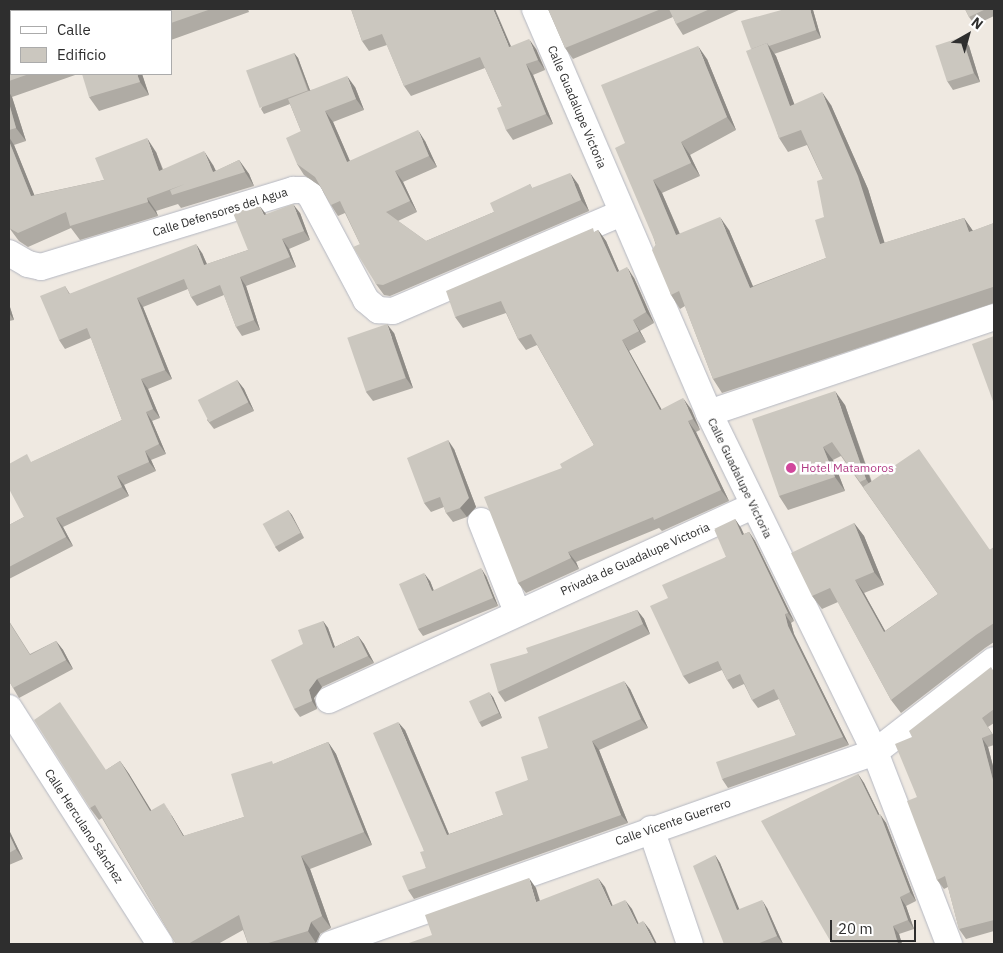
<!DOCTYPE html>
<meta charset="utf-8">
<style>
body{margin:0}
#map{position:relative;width:1003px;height:953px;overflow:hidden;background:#efe9e1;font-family:"IBM Plex Sans",sans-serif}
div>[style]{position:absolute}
.roads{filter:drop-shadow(0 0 1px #b4b7c1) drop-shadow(0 0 1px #b4b7c1)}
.street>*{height:26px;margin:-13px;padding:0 13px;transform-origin:13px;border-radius:13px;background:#fff}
.wall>*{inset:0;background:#afaba4}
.shaded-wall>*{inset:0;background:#8e8b86}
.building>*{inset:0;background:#cbc7bf;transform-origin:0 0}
.dots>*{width:14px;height:14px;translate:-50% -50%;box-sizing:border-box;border:2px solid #fff;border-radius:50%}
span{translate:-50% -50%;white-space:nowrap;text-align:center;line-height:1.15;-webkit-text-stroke:5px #fff;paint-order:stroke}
.street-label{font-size:12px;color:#2e2e2e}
.hotel-label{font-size:12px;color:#b23c85}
.left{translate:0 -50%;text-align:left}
.frame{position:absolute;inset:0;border:10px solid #2e2e2e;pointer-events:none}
.legend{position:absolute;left:10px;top:10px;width:162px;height:65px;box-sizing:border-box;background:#fff;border:1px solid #ababab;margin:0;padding:6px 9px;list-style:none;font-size:15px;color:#2e2e2e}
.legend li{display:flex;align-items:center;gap:10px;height:25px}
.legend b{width:25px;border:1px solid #ababab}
.north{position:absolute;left:943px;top:10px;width:50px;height:50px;-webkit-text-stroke:4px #fff;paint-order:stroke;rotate:38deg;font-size:14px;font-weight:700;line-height:20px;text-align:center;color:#2e2e2e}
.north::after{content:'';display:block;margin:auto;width:18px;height:22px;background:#2e2e2e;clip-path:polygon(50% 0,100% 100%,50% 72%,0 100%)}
.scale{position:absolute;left:830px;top:920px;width:86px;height:22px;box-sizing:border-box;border:2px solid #2e2e2e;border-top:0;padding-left:6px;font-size:15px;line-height:18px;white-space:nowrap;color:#2e2e2e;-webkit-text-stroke:4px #fff;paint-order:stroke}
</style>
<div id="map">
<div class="roads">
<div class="street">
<i style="left:535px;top:9px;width:440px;rotate:66.7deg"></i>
<i style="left:709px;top:413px;width:377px;rotate:63.9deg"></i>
<i style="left:875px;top:752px;width:206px;rotate:68.9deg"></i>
<i style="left:9px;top:253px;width:22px;rotate:30deg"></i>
<i style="left:28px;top:264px;width:13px;rotate:13deg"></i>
<i style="left:41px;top:267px;width:264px;rotate:-17deg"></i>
<i style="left:293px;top:190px;width:10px"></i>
<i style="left:303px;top:190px;width:9px;rotate:36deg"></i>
<i style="left:310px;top:195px;width:119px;rotate:61.9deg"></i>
<i style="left:366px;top:300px;width:16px;rotate:40deg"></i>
<i style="left:378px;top:310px;width:15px;rotate:4deg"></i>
<i style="left:393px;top:311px;width:249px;rotate:-23.2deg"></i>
<i style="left:709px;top:413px;width:301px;rotate:-18.6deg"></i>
<i style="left:481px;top:521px;width:98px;rotate:68.4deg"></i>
<i style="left:329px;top:700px;width:466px;rotate:-24.6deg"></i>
<i style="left:9px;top:708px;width:280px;rotate:57.4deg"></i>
<i style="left:651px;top:829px;width:121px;rotate:71.3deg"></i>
<i style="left:331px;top:944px;width:577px;rotate:-19.44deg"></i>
<i style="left:875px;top:752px;width:150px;rotate:-37.7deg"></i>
</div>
</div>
<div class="wall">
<i style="clip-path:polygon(9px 9px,248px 9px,249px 12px,171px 40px,171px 11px,11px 74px,78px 74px,12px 97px,26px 141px,14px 145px,34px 195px,104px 180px,156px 152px,163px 169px,213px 165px,216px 171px,239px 160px,249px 174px,254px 186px,181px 208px,178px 204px,156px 211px,158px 216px,80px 240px,71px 228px,28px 247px,19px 241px,10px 229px,9px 229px)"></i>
<i style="clip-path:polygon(351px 9px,511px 46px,536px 49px,545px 70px,533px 75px,553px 124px,513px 140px,506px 130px,502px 106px,485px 68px,411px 96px,404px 86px,387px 45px,369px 51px,362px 41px)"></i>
<i style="clip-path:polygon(548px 9px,741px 9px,683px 35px,676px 24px,673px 17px,573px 59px,565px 48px)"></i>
<i style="clip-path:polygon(965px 9px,994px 9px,994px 16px,975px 25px,969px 17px)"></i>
<i style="clip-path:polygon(813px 10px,821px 38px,774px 54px,776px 56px,794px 104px,831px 105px,868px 189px,884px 243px,964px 218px,973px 231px,994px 223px,994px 303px,722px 393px,713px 379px,685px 306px,680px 309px,671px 295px,625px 143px,707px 59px,736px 130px,690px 155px,700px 176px,662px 193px,680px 234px,729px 230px,753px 286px,826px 258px,824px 217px,823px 179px,807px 145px,788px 152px,779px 138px,751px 49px)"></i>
<i style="clip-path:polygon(962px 37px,969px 46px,980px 82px,953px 90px,947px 81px)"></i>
<i style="clip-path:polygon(294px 53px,298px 58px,310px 90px,355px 87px,364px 110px,333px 122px,350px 161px,425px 141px,437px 167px,403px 182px,417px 212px,398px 221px,426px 241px,494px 212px,530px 184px,532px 188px,578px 184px,589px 211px,390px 296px,384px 295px,376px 284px,360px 244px,345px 213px,338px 216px,331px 205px,320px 186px,304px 175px,297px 164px,301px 131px,290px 104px,264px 114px,261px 109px)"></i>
<i style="clip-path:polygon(142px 74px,149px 95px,99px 111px,89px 97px)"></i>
<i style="clip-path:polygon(300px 213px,310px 240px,289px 249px,296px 267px,246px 286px,260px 330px,242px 336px,236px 327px,224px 295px,197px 306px,191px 297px,188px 289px,143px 307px,172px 379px,148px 389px,160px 418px,152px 421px,166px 454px,151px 460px,156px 471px,124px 485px,129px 496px,63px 527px,73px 546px,9px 579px,9px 525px,24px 517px,32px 462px,122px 420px,91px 338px,65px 349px,59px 340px,65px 286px,70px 294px,202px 253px,207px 264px,248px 250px,266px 214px)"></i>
<i style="clip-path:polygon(598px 230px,606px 241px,619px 271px,634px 278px,654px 323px,640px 331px,646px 342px,629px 351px,661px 409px,691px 409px,700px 430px,696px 432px,729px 501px,662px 531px,659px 528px,576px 562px,579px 569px,526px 593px,518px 583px,562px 468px,594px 445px,537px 345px,526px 350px,518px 339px,506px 313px,463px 328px,455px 317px)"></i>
<i style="clip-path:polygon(9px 304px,14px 320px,9px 321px)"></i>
<i style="clip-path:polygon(394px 333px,413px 388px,373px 401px,366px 392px)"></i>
<i style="clip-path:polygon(237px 380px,244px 389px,254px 411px,214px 429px,207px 420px)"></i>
<i style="clip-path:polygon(845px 405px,872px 482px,990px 550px,994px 547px,994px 642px,985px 648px,901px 713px,891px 700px,838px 602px,822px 609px,812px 596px,854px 523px,864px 536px,884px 585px,864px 593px,885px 631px,938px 594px,841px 456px,833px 460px,845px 491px,788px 510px,779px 496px)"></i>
<i style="clip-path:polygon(454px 449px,476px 507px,467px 517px,453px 522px,446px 513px,444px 507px,431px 512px,424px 503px)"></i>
<i style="clip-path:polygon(288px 510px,304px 538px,279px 552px,275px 547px)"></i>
<i style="clip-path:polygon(735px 519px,741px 528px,744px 534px,749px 532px,755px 541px,794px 621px,791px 623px,794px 634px,849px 745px,728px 788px,722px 779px,796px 735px,779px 699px,758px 708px,752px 700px,744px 684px,733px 689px,727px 680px,722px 670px,689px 684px,683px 676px,668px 598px,726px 557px)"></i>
<i style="clip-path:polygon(486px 576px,498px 606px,423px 636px,418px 629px,430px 581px,434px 591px)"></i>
<i style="clip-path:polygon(637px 610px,644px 619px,650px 634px,505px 702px,498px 692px,528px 653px)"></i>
<i style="clip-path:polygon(9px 621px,30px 654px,56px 641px,63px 650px,73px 669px,19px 698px,9px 681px)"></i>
<i style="clip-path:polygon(323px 621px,328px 628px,335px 647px,358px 636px,364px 644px,374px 663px,322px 687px,314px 698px,317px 709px,300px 717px,294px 709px,303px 644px)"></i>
<i style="clip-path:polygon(994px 672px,994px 723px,988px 727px,994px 736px,994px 745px,988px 747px,994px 770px,994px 931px,966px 939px,959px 929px,948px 887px,944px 889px,937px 880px,917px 797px,912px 737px)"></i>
<i style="clip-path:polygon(630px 689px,648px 728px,599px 750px,628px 823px,414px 899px,408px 890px,426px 868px,424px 851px,405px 730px,449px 834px,503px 815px,528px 780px,548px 748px)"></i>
<i style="clip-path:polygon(493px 697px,502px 718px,482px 727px,479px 722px)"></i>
<i style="clip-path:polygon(328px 742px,336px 754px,372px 845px,310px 869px,331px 928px,320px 934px,316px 943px,313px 944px,248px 944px,243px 930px,218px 944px,176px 944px,102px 818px,99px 820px,90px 808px,106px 770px,120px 761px,129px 774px,151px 811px,172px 816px,184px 836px,244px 817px,274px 764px)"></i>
<i style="clip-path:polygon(858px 774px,864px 783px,879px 814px,886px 823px,916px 901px,906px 906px,914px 929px,899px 934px,902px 944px,832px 944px)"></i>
<i style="clip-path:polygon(9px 830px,23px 859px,9px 865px)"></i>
<i style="clip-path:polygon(715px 855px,720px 863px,739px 910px,767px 908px,783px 944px,724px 944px)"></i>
</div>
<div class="shaded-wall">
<i style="clip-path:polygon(493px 9px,495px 9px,516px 58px,509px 47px)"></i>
<i style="clip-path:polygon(810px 9px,812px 9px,813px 10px,821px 38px,816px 30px)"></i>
<i style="clip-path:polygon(962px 37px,969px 46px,980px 82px,974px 73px)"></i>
<i style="clip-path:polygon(529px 39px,536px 49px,545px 70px,538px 60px)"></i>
<i style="clip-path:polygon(767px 43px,776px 56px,800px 119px,790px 106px)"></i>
<i style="clip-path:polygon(698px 46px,707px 59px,736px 130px,727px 117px)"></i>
<i style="clip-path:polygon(294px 53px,298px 58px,312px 96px,309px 91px)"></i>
<i style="clip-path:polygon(526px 64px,533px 75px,553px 124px,546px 114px)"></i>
<i style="clip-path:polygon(137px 74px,142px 74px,149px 95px,140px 82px)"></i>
<i style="clip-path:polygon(347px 76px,355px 87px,364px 110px,356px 99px)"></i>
<i style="clip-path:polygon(9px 92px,12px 97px,26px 141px,16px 128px,9px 103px)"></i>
<i style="clip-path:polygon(822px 92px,831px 105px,868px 189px,889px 257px,880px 244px)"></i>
<i style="clip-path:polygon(325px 111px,333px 122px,355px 173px,347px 162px)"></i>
<i style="clip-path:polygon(418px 130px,425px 141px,437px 167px,429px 156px)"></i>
<i style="clip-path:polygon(9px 137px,14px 145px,40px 209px,31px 196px,9px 141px)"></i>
<i style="clip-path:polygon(147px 138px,156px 152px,168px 185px,159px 171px)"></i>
<i style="clip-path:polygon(681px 142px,690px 155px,700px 176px,691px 163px)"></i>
<i style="clip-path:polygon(204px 151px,213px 165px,220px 180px,213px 172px)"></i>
<i style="clip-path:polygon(239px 160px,249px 174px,254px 186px,245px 172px)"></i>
<i style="clip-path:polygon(395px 171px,403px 182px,417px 212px,410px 201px)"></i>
<i style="clip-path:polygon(570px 173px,578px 184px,589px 211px,581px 200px)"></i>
<i style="clip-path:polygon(653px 180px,662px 193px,686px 249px,676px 235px)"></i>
<i style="clip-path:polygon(147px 198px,156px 211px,158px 216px,148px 202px)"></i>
<i style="clip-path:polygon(293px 204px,300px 213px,310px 240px,304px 231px)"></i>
<i style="clip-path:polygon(259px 205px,266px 214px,270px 224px,264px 215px)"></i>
<i style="clip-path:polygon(720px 217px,729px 230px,759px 301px,750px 288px)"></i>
<i style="clip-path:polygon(964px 218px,973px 231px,969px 232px)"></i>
<i style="clip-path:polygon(598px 230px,606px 241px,624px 283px,617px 272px)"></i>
<i style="clip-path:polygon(282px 239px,289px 249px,296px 267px,290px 257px)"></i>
<i style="clip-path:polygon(196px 244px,202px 253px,211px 274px,204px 265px)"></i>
<i style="clip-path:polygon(627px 267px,634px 278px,654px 323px,646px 312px)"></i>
<i style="clip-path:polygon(240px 277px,246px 286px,260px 330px,254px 320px)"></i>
<i style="clip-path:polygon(137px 298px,143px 307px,172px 379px,165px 370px)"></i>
<i style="clip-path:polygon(9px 304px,14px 320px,9px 313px)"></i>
<i style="clip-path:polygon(633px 320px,640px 331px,646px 342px,639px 331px)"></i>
<i style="clip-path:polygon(387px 324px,394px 333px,413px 388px,406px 378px)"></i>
<i style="clip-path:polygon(622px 340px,629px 351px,668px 421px,660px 410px)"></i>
<i style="clip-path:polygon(141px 379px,148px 389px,160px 418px,153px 409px)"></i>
<i style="clip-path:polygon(237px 380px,244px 389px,254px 411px,248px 402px)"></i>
<i style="clip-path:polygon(835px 391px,845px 405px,875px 493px,866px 479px)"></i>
<i style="clip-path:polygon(683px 398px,691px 409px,700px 430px,693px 419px)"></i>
<i style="clip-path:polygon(146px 412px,152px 421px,166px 454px,159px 444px)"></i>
<i style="clip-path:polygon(688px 421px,696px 432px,729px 501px,721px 490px)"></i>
<i style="clip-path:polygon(448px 440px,454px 449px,476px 507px,467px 517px,460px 508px)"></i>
<i style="clip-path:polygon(823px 447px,833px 460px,845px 491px,835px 477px)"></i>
<i style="clip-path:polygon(145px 451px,151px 460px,156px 471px,149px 462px)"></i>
<i style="clip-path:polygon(117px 476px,124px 485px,129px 496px,122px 487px)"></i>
<i style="clip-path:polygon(288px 510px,292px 515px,304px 538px,301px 533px)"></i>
<i style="clip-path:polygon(56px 518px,63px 527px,73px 546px,66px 537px)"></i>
<i style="clip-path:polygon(735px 519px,741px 528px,748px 544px,742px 535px)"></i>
<i style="clip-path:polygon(854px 523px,864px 536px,884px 585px,874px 572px)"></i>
<i style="clip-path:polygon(749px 532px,755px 541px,794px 621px,788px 613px)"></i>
<i style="clip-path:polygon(568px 552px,576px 562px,579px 569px,571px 558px)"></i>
<i style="clip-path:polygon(481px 568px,486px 576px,498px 606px,493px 598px)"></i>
<i style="clip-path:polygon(424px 573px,430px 581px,437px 599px,432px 591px)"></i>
<i style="clip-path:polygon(855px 580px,864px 593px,893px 645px,884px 632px)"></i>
<i style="clip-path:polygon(637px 610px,644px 619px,650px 634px,643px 624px)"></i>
<i style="clip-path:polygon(785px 614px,791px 623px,794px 634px,849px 745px,843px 737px,788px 626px)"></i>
<i style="clip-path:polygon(323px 621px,328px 628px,338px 656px,333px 648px)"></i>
<i style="clip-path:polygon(358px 636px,364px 644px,374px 663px,368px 656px)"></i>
<i style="clip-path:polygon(56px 641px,63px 650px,73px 669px,66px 660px)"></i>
<i style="clip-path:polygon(317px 679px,322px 687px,314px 698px,317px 709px,312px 701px,309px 690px)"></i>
<i style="clip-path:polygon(624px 681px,630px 689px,648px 728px,641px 719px)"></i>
<i style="clip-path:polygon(489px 692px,493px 697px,502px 718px,499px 713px)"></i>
<i style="clip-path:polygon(398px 722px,405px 730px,453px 844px,447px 835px)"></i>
<i style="clip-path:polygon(982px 738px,988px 747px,994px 770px,994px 784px)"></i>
<i style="clip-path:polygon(592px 741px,599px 750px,628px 823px,621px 815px)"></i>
<i style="clip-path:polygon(328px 742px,336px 754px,372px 845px,364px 832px)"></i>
<i style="clip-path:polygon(120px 761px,129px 774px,159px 823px,150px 811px)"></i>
<i style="clip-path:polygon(858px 774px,864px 783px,884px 824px,878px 815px)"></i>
<i style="clip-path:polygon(164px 803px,172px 816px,191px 848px,183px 836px)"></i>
<i style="clip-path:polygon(880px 814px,886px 823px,916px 901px,910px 892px)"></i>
<i style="clip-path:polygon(9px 830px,23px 859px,16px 849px,9px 834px)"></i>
<i style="clip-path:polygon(715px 855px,720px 863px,743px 918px,737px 910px)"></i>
<i style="clip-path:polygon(301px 856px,310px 869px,331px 928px,322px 916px)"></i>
<i style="clip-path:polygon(529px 878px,536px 888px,543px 911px,536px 902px)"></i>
<i style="clip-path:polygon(598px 878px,605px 887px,617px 916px,611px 906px)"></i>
<i style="clip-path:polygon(900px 897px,906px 906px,914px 929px,908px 920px)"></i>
<i style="clip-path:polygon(625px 900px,632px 909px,643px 933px,637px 924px)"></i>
<i style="clip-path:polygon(762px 900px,767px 908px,783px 944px,777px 936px)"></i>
<i style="clip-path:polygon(643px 921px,650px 930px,657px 944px,655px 944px)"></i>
<i style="clip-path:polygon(311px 922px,320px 934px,316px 943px,308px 931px)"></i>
<i style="clip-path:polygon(893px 926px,899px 934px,902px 944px,898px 944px)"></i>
</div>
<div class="building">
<i style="clip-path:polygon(9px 9px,211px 9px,171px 23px,171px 11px,11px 11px,11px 74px,29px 74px,9px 81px)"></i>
<i style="clip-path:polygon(351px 9px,493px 9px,509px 47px,529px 39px,538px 60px,526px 64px,546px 114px,506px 130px,497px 108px,502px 106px,480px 57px,404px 86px,382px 34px,362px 41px)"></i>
<i style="clip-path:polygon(548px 9px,661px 9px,565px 48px)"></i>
<i style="clip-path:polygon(669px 9px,710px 9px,676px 24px)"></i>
<i style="clip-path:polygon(785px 9px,810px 9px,816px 30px,769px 46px,767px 43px,751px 49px,741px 21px)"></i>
<i style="clip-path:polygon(965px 9px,986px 9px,969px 17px)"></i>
<i style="left:962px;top:37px;width:38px;height:28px;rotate:72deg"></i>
<i style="clip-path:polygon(767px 43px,790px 106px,822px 92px,858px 176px,880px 244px,964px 218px,969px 232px,994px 223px,994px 290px,993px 287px,713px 379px,679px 291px,671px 295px,652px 250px,656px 244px,615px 148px,625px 143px,601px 85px,698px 46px,727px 117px,681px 142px,691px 163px,653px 180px,676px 235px,720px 217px,750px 288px,826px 258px,815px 220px,824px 217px,817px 181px,823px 179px,801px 130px,779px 138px,746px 51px)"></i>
<i style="left:294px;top:53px;width:40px;height:51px;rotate:70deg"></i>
<i style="clip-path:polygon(82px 74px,137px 74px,140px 82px,89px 97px)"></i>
<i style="clip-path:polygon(347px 76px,356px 99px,325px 111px,347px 162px,418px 130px,429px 156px,395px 171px,410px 201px,386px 212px,426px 241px,494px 212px,490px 203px,530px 184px,532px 188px,570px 173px,581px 200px,383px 285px,376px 284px,353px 247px,360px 244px,340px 201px,331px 205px,315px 177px,297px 164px,286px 138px,301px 131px,288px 99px)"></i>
<i style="clip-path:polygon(9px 103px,16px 128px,9px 130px)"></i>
<i style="clip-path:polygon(147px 138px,159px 171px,204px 151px,213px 172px,239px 160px,245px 172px,172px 195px,170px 190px,185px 184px,147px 198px,148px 202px,70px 226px,66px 212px,18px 233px,9px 228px,9px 141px,31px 196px,104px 180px,95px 158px)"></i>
<i style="clip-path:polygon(293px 204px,304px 231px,282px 239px,290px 257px,240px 277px,254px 320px,236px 327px,220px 285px,191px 297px,184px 279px,137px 298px,165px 370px,141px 379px,153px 409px,146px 412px,159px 444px,145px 451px,149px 462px,117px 476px,122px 487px,56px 518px,66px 537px,9px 567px,9px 525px,24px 517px,9px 489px,9px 464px,27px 454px,31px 462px,122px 420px,87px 328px,59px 340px,40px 296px,65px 286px,69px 294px,196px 244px,204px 265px,248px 250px,233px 213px,259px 205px,264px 215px)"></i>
<i style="clip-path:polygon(593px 228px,594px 232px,598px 230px,617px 272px,627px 267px,646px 312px,633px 320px,639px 331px,622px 340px,660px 410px,683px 398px,693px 419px,688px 421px,721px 490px,654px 520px,653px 517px,568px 552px,571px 558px,518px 583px,484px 497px,562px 468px,560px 464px,594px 445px,531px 334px,518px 339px,501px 301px,455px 317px,446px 291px)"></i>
<i style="left:387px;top:324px;width:57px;height:42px;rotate:71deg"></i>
<i style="clip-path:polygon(994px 336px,994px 404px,972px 344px)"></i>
<i style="left:237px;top:380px;width:25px;height:44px;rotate:63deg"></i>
<i style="clip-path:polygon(835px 391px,866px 479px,860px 482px,832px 442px,823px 447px,835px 477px,779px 496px,752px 419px)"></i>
<i style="clip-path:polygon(448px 440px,469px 498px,460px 508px,446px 513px,440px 497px,424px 503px,407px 458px)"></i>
<i style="clip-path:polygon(919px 449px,990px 550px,994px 547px,994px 623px,976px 635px,891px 700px,830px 588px,812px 596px,791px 553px,854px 523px,874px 572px,855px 580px,884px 632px,938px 594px,863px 487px)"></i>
<i style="left:288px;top:510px;width:26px;height:29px;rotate:61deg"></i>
<i style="clip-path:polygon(735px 519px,742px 535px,749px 532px,788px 613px,785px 614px,788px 626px,843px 737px,722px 779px,716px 762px,796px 735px,774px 689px,752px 700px,740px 674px,727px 680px,718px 661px,683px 676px,650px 606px,668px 598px,662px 585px,726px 557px,714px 529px)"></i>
<i style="clip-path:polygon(481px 568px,493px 598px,418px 629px,399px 584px,424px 573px,432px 591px)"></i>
<i style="clip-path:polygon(637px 610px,643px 624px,498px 692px,490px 664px,528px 653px,526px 648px)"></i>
<i style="clip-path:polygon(323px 621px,333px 648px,358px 636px,368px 656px,317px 679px,309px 690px,312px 701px,294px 709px,271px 660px,303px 644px,298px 630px)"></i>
<i style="clip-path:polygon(9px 622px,30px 655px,56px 641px,66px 660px,13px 688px,9px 681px)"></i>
<i style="clip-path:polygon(991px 667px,994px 672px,994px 709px,982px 718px,992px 734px,982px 738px,994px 784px,994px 920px,959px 929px,945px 876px,937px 880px,907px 801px,917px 797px,895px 744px,912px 737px,909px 731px)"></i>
<i style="clip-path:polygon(624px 681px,641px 719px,592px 741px,621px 815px,408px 890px,402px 876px,426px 868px,420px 852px,424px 851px,373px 733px,398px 722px,447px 835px,503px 815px,495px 792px,528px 780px,521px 757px,548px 748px,538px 717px)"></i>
<i style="left:489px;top:692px;width:23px;height:22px;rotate:65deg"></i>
<i style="clip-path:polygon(60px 702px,106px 770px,120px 761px,150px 811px,164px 803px,183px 836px,244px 817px,231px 774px,272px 761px,273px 764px,328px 742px,364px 832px,301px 856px,322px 916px,311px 922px,308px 931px,265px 944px,248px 944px,239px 915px,188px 944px,176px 944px,95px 805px,90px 808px,34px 720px)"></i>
<i style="clip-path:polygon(858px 774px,878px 815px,880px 814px,910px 892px,900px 897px,908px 920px,893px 926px,898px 944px,832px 944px,761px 821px)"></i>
<i style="clip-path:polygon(9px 834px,16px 849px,9px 853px)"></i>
<i style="clip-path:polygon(715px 855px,737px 910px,762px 900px,777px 936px,757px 944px,724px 944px,693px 866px)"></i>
<i style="clip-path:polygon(529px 878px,536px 902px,598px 878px,611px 906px,625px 900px,637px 924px,643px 921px,655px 944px,406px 944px,432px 935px,425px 915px)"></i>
</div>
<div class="dots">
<i style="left:791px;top:468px;background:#d1479c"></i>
</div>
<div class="street-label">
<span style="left:577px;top:107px;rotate:67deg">Calle Guadalupe Victoria</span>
<span style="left:220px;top:212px;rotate:-17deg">Calle Defensores del Agua</span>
<span style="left:740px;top:478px;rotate:64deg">Calle Guadalupe Victoria</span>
<span style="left:635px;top:559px;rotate:-24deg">Privada de Guadalupe Victoria</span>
<span style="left:673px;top:822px;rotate:-19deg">Calle Vicente Guerrero</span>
<span style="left:84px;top:826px;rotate:57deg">Calle Herculano Sánchez</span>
</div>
<div class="hotel-label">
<span class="left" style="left:801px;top:468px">Hotel Matamoros</span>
</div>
<div class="frame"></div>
<ul class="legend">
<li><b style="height:6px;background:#fff"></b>Calle</li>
<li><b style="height:14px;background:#cbc7bf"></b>Edificio</li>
</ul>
<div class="north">N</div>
<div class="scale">20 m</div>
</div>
